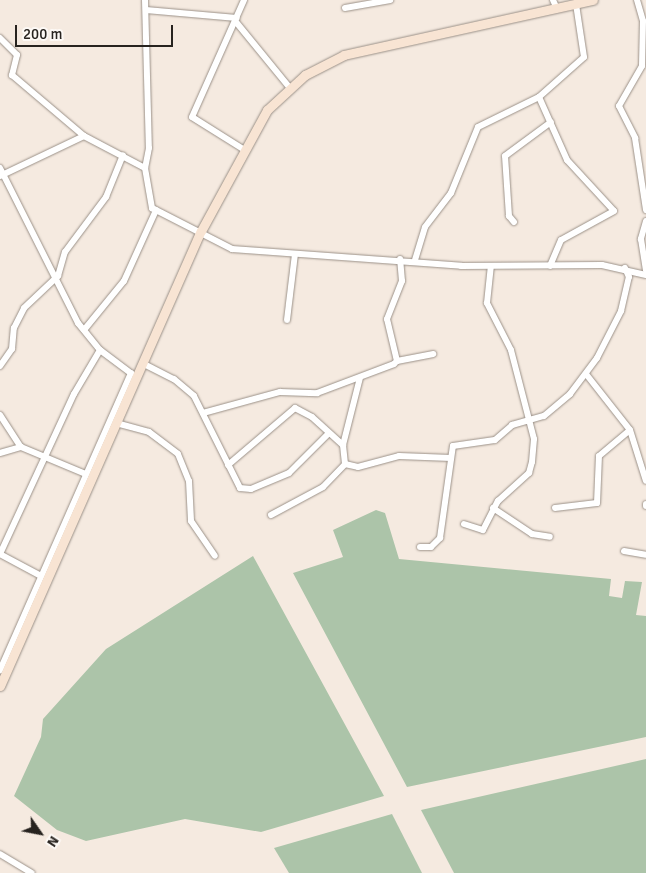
<!DOCTYPE html>
<style>
body{margin:0}
#map{position:relative;width:646px;height:873px;overflow:hidden;background:#f5eae0;font-family:Signika,sans-serif}
div>[style]{position:absolute}
.green>*{inset:0;background:#acc4a9}
.roads{filter:drop-shadow(0 0 1px #9b9188) drop-shadow(0 0 1px #9b9188)}
.street>*{height:6px;margin:-3px;padding:0 3px;transform-origin:3px;border-radius:3px;background:#fff}
.secondary>*{height:9px;margin:-4.5px;padding:0 4.5px;transform-origin:4.5px;border-radius:4.5px;background:#f8e4d3}
span{translate:-50% -50%;white-space:nowrap;text-align:center;line-height:1.15;-webkit-text-stroke:5px #fdf9f5;paint-order:stroke}
.north{position:absolute;left:15px;top:808px;width:50px;height:50px;-webkit-text-stroke:4px #fdf9f5;paint-order:stroke;rotate:123deg;font-size:14px;font-weight:700;line-height:20px;text-align:center;color:#27231f}
.north::after{content:'';display:block;margin:auto;width:18px;height:22px;background:#27231f;clip-path:polygon(50% 0,100% 100%,50% 72%,0 100%)}
.scale{position:absolute;left:15px;top:25px;width:158px;height:22px;box-sizing:border-box;border:2px solid #27231f;border-top:0;padding-left:6px;font-size:15px;line-height:18px;white-space:nowrap;color:#27231f;-webkit-text-stroke:4px #fdf9f5;paint-order:stroke}
</style>
<div id="map">
<div class="green">
<i style="clip-path:polygon(376px 510px,385px 513px,399px 559px,611px 579px,609px 596px,622px 598px,625px 581px,642px 582px,636px 615px,646px 616px,646px 737px,407px 787px,293px 573px,343px 557px,333px 530px)"></i>
<i style="clip-path:polygon(253px 556px,384px 796px,261px 832px,185px 819px,86px 841px,57px 830px,14px 796px,41px 737px,43px 719px,106px 649px)"></i>
<i style="clip-path:polygon(646px 759px,646px 873px,454px 873px,421px 810px)"></i>
<i style="clip-path:polygon(392px 814px,422px 873px,289px 873px,274px 848px)"></i>
</div>
<div class="roads">
<div class="street">
<i style="left:145px;top:0;width:148px;rotate:88.5deg"></i>
<i style="left:149px;top:148px;width:20px;rotate:101deg"></i>
<i style="left:553px;top:0;width:10px;rotate:66deg"></i>
<i style="left:637px;top:0;width:22px;rotate:74deg"></i>
<i style="left:643px;top:21px;width:45px;rotate:91.3deg"></i>
<i style="left:642px;top:66px;width:46px;rotate:119.9deg"></i>
<i style="left:619px;top:106px;width:36px;rotate:63deg"></i>
<i style="left:635px;top:138px;width:73px;rotate:81.3deg"></i>
<i style="left:345px;top:8px;width:46px;rotate:-10.1deg"></i>
<i style="left:146px;top:10px;width:91px;rotate:5deg"></i>
<i style="left:236px;top:22px;width:85px;rotate:50.7deg"></i>
<i style="left:0;top:38px;width:24px;rotate:45deg"></i>
<i style="left:17px;top:55px;width:21px;rotate:104deg"></i>
<i style="left:12px;top:75px;width:94px;rotate:40.3deg"></i>
<i style="left:539px;top:97px;width:69px;rotate:66deg"></i>
<i style="left:567px;top:160px;width:69px;rotate:47.3deg"></i>
<i style="left:614px;top:211px;width:60px;rotate:151.3deg"></i>
<i style="left:561px;top:240px;width:28px;rotate:113deg"></i>
<i style="left:243px;top:149px;width:60px;rotate:-147.9deg"></i>
<i style="left:192px;top:117px;width:128px;rotate:-66deg"></i>
<i style="left:0;top:168px;width:174px;rotate:63.3deg"></i>
<i style="left:78px;top:323px;width:35px;rotate:51deg"></i>
<i style="left:100px;top:350px;width:39px;rotate:37deg"></i>
<i style="left:131px;top:373px;width:325px;rotate:113.8deg"></i>
<i style="left:0;top:176px;width:93px;rotate:-25.5deg"></i>
<i style="left:84px;top:136px;width:69px;rotate:27.7deg"></i>
<i style="left:145px;top:168px;width:41px;rotate:80.1deg"></i>
<i style="left:152px;top:208px;width:90px;rotate:27.1deg"></i>
<i style="left:232px;top:249px;width:230px;rotate:4.2deg"></i>
<i style="left:461px;top:266px;width:141px;rotate:-0.4deg"></i>
<i style="left:602px;top:265px;width:45px;rotate:12.8deg"></i>
<i style="left:646px;top:221px;width:19px;rotate:106deg"></i>
<i style="left:641px;top:239px;width:32px;rotate:81deg"></i>
<i style="left:514px;top:222px;width:8px;rotate:-130deg"></i>
<i style="left:509px;top:216px;width:60px;rotate:-93.8deg"></i>
<i style="left:505px;top:156px;width:57px;rotate:-36.5deg"></i>
<i style="left:415px;top:260px;width:34px;rotate:-73deg"></i>
<i style="left:425px;top:227px;width:43px;rotate:-52.6deg"></i>
<i style="left:451px;top:193px;width:71px;rotate:-67.8deg"></i>
<i style="left:478px;top:127px;width:68px;rotate:-26.2deg"></i>
<i style="left:539px;top:97px;width:60px;rotate:-41.6deg"></i>
<i style="left:584px;top:57px;width:54px;rotate:-98.6deg"></i>
<i style="left:287px;top:320px;width:66px;rotate:-83.1deg"></i>
<i style="left:84px;top:330px;width:63px;rotate:-50.8deg"></i>
<i style="left:124px;top:281px;width:78px;rotate:-65.7deg"></i>
<i style="left:397px;top:361px;width:37px;rotate:-11deg"></i>
<i style="left:142px;top:363px;width:36px;rotate:27deg"></i>
<i style="left:174px;top:379px;width:26px;rotate:40deg"></i>
<i style="left:194px;top:396px;width:103px;rotate:63.4deg"></i>
<i style="left:240px;top:488px;width:11px;rotate:5deg"></i>
<i style="left:251px;top:489px;width:41px;rotate:-22.8deg"></i>
<i style="left:289px;top:473px;width:55px;rotate:-45deg"></i>
<i style="left:0;top:366px;width:21px;rotate:-55deg"></i>
<i style="left:12px;top:349px;width:21px;rotate:-85deg"></i>
<i style="left:14px;top:328px;width:22px;rotate:-63deg"></i>
<i style="left:24px;top:308px;width:47px;rotate:-43.3deg"></i>
<i style="left:58px;top:276px;width:25px;rotate:-74deg"></i>
<i style="left:65px;top:252px;width:69px;rotate:-53.3deg"></i>
<i style="left:106px;top:197px;width:45px;rotate:-68deg"></i>
<i style="left:586px;top:374px;width:71px;rotate:51.8deg"></i>
<i style="left:630px;top:430px;width:53px;rotate:72.6deg"></i>
<i style="left:203px;top:413px;width:80px;rotate:-15.3deg"></i>
<i style="left:280px;top:392px;width:37px;rotate:2deg"></i>
<i style="left:317px;top:393px;width:82px;rotate:-20.6deg"></i>
<i style="left:394px;top:364px;width:4px;rotate:-45deg"></i>
<i style="left:397px;top:361px;width:43px;rotate:-103.4deg"></i>
<i style="left:387px;top:319px;width:41px;rotate:-68.5deg"></i>
<i style="left:402px;top:281px;width:22px;rotate:-95deg"></i>
<i style="left:0;top:415px;width:38px;rotate:57deg"></i>
<i style="left:21px;top:447px;width:70px;rotate:22.6deg"></i>
<i style="left:116px;top:423px;width:34px;rotate:15deg"></i>
<i style="left:149px;top:432px;width:36px;rotate:37deg"></i>
<i style="left:178px;top:454px;width:29px;rotate:68deg"></i>
<i style="left:189px;top:481px;width:40px;rotate:87.1deg"></i>
<i style="left:191px;top:521px;width:42px;rotate:55.6deg"></i>
<i style="left:0;top:453px;width:22px;rotate:-16deg"></i>
<i style="left:345px;top:464px;width:13px;rotate:13deg"></i>
<i style="left:358px;top:467px;width:42px;rotate:-15deg"></i>
<i style="left:399px;top:456px;width:52px;rotate:2.2deg"></i>
<i style="left:228px;top:465px;width:88px;rotate:-40.4deg"></i>
<i style="left:295px;top:408px;width:19px;rotate:28deg"></i>
<i style="left:312px;top:417px;width:42px;rotate:42.1deg"></i>
<i style="left:646px;top:504px;width:2px;rotate:90deg"></i>
<i style="left:493px;top:508px;width:47px;rotate:33.7deg"></i>
<i style="left:532px;top:534px;width:18px;rotate:9deg"></i>
<i style="left:555px;top:508px;width:42px;rotate:-6.8deg"></i>
<i style="left:597px;top:503px;width:47px;rotate:-87.6deg"></i>
<i style="left:599px;top:456px;width:40px;rotate:-40deg"></i>
<i style="left:271px;top:515px;width:59px;rotate:-28.3deg"></i>
<i style="left:323px;top:487px;width:32px;rotate:-46deg"></i>
<i style="left:345px;top:464px;width:19px;rotate:-96deg"></i>
<i style="left:343px;top:445px;width:69px;rotate:-75.8deg"></i>
<i style="left:464px;top:524px;width:20px;rotate:18deg"></i>
<i style="left:483px;top:530px;width:33px;rotate:-63deg"></i>
<i style="left:498px;top:501px;width:42px;rotate:-42.1deg"></i>
<i style="left:529px;top:473px;width:11px;rotate:-75deg"></i>
<i style="left:532px;top:462px;width:23px;rotate:-85deg"></i>
<i style="left:534px;top:439px;width:92px;rotate:-104.5deg"></i>
<i style="left:511px;top:350px;width:53px;rotate:-117.1deg"></i>
<i style="left:487px;top:303px;width:37px;rotate:-84deg"></i>
<i style="left:420px;top:547px;width:11px"></i>
<i style="left:431px;top:547px;width:13px;rotate:-45deg"></i>
<i style="left:440px;top:538px;width:93px;rotate:-82deg"></i>
<i style="left:453px;top:446px;width:42px;rotate:-8.1deg"></i>
<i style="left:495px;top:440px;width:23px;rotate:-41deg"></i>
<i style="left:512px;top:425px;width:33px;rotate:-16deg"></i>
<i style="left:544px;top:416px;width:34px;rotate:-40deg"></i>
<i style="left:570px;top:394px;width:45px;rotate:-53.1deg"></i>
<i style="left:597px;top:358px;width:53px;rotate:-62.9deg"></i>
<i style="left:621px;top:311px;width:35px;rotate:-77deg"></i>
<i style="left:629px;top:277px;width:10px;rotate:-114deg"></i>
<i style="left:624px;top:551px;width:22px;rotate:10deg"></i>
<i style="left:41px;top:576px;width:47px;rotate:-151.8deg"></i>
<i style="left:0;top:554px;width:176px;rotate:-65.2deg"></i>
<i style="left:74px;top:394px;width:51px;rotate:-59.4deg"></i>
<i style="left:0;top:854px;width:37px;rotate:31deg"></i>
</div>
<div class="secondary">
<i style="left:0;top:686px;width:497px;rotate:-66.2deg"></i>
<i style="left:201px;top:231px;width:138px;rotate:-61.4deg"></i>
<i style="left:267px;top:110px;width:52px;rotate:-42.6deg"></i>
<i style="left:305px;top:75px;width:44px;rotate:-27.1deg"></i>
<i style="left:344px;top:55px;width:255px;rotate:-12.5deg"></i>
</div>
</div>
<div class="north">N</div>
<div class="scale">200 m</div>
</div>
